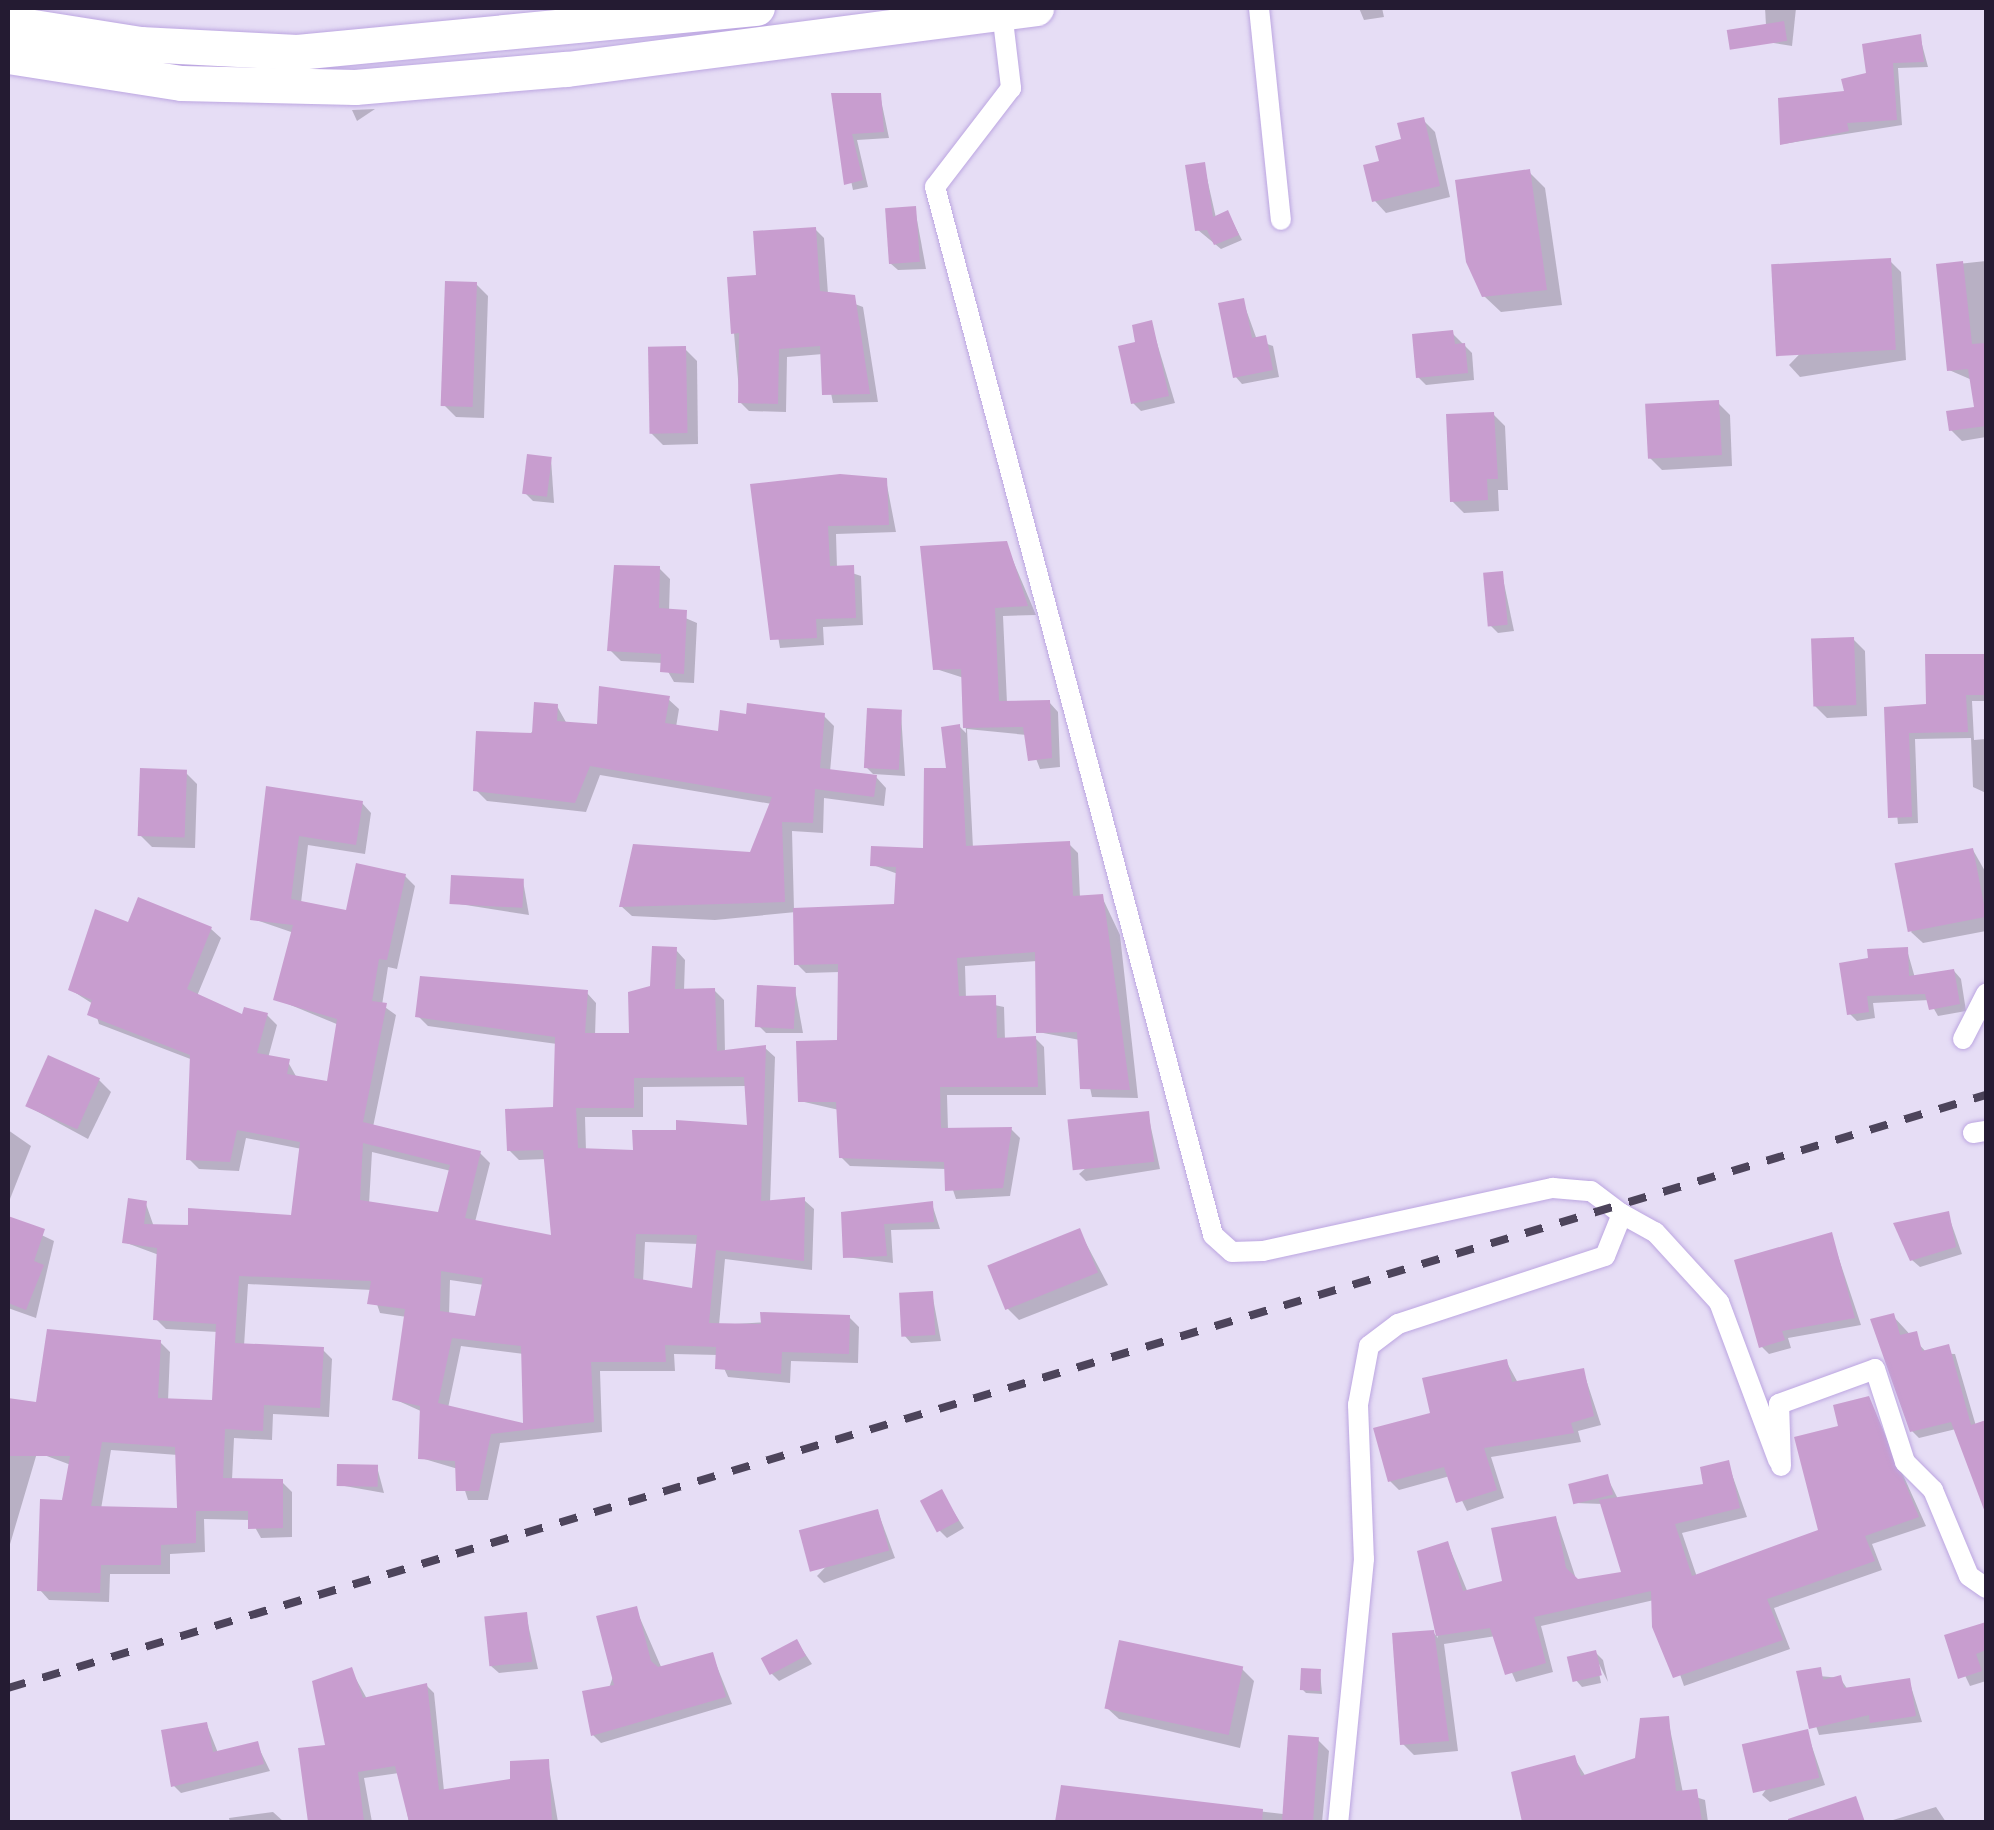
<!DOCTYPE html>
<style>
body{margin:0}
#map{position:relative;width:1994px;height:1830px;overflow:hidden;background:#e6ddf5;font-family:Karla,sans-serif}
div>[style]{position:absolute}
.shadow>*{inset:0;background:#0003}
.building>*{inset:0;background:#c89dcf;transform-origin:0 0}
.roads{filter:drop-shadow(0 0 2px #bca6e1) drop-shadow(0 0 2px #bca6e1)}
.minor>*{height:20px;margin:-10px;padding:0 10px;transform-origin:10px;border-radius:10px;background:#fff}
.trunk>*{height:35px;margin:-17.5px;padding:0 17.5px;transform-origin:17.5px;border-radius:17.5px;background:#fff}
.rail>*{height:8px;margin-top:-4px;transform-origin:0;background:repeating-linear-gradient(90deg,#4d445b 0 18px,transparent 0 36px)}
span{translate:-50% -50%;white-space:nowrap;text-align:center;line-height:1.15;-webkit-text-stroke:8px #f1edf9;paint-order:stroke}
.frame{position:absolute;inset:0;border:10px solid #241b32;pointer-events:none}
</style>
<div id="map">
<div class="shadow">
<i style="clip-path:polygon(1359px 8px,1382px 8px,1384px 17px,1364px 20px)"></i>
<i style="clip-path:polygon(1765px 8px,1796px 8px,1792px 46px,1767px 42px)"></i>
<i style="clip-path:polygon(1920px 37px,1928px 67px,1898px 68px,1902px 125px,1783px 144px)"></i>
<i style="clip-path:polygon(880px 95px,889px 138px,857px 140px,868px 187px,853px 190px,833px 96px)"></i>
<i style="clip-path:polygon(375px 109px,357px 121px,352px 110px)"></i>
<i style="clip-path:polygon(1423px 120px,1435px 132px,1450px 197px,1386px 213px,1375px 201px,1382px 163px)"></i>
<i style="clip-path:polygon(1204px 165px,1216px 218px,1228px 213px,1242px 240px,1221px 249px,1198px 230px)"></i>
<i style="clip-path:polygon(1529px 172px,1545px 188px,1562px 305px,1501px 312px,1484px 296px)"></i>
<i style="clip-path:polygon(915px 209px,926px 269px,898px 270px,890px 263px)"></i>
<i style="clip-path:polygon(815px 229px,824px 238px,828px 294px,863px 307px,878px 402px,833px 403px,823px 354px,787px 357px,786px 412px,749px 411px,740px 402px,734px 333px,758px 277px)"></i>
<i style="clip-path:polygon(1890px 261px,1901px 272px,1906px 360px,1800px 377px,1789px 365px)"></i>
<i style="clip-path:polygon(1986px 261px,1986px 437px,1962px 441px,1951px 430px,1977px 409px,1972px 380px,1949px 370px,1939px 266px)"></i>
<i style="clip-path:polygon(476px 284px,488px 296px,484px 418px,456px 417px,444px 405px)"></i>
<i style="clip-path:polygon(1243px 301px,1257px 340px,1273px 346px,1279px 377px,1242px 384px,1235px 376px)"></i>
<i style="clip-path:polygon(1151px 323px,1175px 403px,1141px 411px,1133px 403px,1138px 344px)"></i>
<i style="clip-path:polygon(1452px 333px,1472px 353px,1474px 380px,1426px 385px,1418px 377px)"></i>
<i style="clip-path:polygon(685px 349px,697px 361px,698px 444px,663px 445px,651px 433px)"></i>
<i style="clip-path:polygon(1718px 403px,1730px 415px,1732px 466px,1662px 470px,1650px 458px)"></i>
<i style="clip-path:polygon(1493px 414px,1505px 426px,1508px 490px,1498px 490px,1499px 511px,1464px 513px,1452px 501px)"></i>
<i style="clip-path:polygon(551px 459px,554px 503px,533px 501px,525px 493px)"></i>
<i style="clip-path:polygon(886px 480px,896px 532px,836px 534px,837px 568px,861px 576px,863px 625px,823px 627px,824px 645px,780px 648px,753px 486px)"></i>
<i style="clip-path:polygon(1006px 544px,1036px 615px,1003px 616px,1007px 703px,1049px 702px,1058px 712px,1060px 767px,1040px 769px,1027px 735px,967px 729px,973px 848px,1069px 844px,1078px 853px,1080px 898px,1102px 897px,1120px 935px,1138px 1098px,1092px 1097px,1080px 1040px,1038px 1032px,1037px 961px,965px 966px,966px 999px,1004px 1007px,1005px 1040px,1035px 1038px,1044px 1047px,1046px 1095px,947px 1095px,948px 1130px,1011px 1129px,1020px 1138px,1010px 1196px,956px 1199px,946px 1169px,850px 1166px,841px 1157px,839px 1110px,800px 1101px,839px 1042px,840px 972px,806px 973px,797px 964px,796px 912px,715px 920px,632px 916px,621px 906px,751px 855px,772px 804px,600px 775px,586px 812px,487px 801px,476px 790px,557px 706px,567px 724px,600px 726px,668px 699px,679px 709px,676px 727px,720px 734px,748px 717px,823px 715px,834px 726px,830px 772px,876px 777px,886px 788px,884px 806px,824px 798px,823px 833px,792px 831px,794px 910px,897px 906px,898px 874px,873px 865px,925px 851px,959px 726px,966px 733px,964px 678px,936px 669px)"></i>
<i style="clip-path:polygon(659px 568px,670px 579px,669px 611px,697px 623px,694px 683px,674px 682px,663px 663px,621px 661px,610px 650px)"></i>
<i style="clip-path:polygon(1502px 574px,1514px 631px,1498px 633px,1491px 626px)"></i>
<i style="clip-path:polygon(1853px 639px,1865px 651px,1867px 716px,1827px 718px,1815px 706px)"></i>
<i style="clip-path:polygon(1928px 656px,1986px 656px,1986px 701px,1972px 701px,1974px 740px,1986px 739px,1986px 793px,1973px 787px,1971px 738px,1915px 739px,1918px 823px,1898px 824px,1886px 709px,1928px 707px)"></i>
<i style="clip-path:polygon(901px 713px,905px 776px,873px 774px,866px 767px)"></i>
<i style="clip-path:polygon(186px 773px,197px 784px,195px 848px,152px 847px,140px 835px)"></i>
<i style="clip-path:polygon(evenodd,268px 789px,362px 803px,371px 813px,365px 854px,308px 845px,301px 903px,348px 913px,405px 876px,415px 886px,397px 969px,388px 967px,382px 1005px,396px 1015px,373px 1127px,480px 1153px,490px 1163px,475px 1222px,554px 1238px,546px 1159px,519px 1160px,509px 1150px,555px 1110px,557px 1044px,428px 1026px,418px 1016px,587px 993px,596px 1003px,595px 1036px,632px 1035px,676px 950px,685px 960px,684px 991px,714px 990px,724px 1000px,725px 1053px,765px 1048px,775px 1057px,770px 1203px,804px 1200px,814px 1209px,812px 1270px,725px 1259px,719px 1325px,849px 1317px,859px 1327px,858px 1363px,791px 1361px,790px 1383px,728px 1377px,718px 1355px,674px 1354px,675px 1371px,600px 1371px,602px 1432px,500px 1443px,488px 1500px,468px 1500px,458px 1469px,421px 1458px,423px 1412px,394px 1399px,407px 1317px,380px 1313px,372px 1290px,248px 1284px,244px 1346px,322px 1349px,332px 1359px,329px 1417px,273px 1414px,272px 1440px,234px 1438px,232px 1480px,282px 1482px,292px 1492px,292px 1537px,261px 1538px,251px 1520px,204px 1519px,205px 1552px,170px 1554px,170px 1574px,110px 1574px,109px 1602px,49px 1600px,40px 1590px,71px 1465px,44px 1455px,42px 1436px,8px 1551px,8px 1401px,41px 1405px,49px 1332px,160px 1342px,170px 1352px,168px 1401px,215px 1402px,218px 1332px,166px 1329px,156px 1319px,159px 1255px,124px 1242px,146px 1204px,154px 1227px,293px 1218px,302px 1149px,246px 1138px,239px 1171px,199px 1169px,189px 1159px,193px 1060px,99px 1024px,93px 1004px,71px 990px,129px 925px,211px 929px,221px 938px,197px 996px,244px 1018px,267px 1015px,277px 1025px,268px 1058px,288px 1062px,297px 1078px,329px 1084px,339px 1025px,276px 999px,294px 933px,253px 919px,268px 789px,747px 1086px,749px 1128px,636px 1153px,586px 1151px,585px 1117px,643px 1117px,643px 1087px,747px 1086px,268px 789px,372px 1152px,451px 1171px,440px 1215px,369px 1204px,372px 1152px,268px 789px,645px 1242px,699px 1244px,694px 1291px,643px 1282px,645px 1242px,268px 789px,450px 1280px,484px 1285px,478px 1318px,449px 1315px,450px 1280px,268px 789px,461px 1346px,524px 1354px,526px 1426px,448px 1408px,461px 1346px,268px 789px,111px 1450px,178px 1455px,179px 1511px,101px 1509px,111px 1450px)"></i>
<i style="clip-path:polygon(1973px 850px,1986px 873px,1986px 931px,1923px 943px,1911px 932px)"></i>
<i style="clip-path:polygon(523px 881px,529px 915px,453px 903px)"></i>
<i style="clip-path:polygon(1907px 950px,1915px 978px,1954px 971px,1961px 979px,1966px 1011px,1938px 1016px,1929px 1000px,1873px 1003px,1875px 1018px,1857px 1021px,1850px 1014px)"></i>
<i style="clip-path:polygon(795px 989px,803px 1033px,766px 1033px,759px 1026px)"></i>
<i style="clip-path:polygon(99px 1080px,111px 1092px,88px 1139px,27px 1106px)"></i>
<i style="clip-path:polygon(1148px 1114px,1160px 1169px,1086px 1181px,1079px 1174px)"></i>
<i style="clip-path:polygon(8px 1130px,31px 1146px,8px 1204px)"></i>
<i style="clip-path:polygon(932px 1204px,940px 1229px,891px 1230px,893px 1263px,846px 1257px,844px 1214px)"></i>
<i style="clip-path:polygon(1948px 1214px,1962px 1254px,1920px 1267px,1912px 1260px)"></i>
<i style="clip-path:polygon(8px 1219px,54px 1241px,36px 1318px,8px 1308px)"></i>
<i style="clip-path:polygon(1079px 1230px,1108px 1285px,1019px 1320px,1007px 1308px)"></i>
<i style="clip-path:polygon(1831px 1235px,1861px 1325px,1788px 1338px,1791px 1348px,1769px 1354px,1761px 1346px)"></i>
<i style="clip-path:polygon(932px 1293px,941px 1341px,911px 1343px,904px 1335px)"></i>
<i style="clip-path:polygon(1893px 1316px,1927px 1353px,1955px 1354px,1976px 1426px,1986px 1423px,1986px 1510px,1956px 1429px,1919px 1438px,1912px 1431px)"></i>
<i style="clip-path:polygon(1506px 1361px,1518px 1383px,1583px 1370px,1601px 1425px,1578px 1431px,1581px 1442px,1491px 1457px,1504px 1498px,1467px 1511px,1450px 1476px,1399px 1490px,1390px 1481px,1433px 1414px)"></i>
<i style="clip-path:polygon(1869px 1399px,1926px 1526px,1872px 1544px,1882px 1570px,1774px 1608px,1790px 1649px,1684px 1686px,1654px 1600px,1541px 1626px,1553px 1672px,1516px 1682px,1496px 1636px,1444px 1644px,1458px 1751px,1414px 1755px,1403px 1744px,1433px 1632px,1438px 1638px,1420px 1552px,1448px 1544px,1468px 1593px,1505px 1583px,1556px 1518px,1577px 1582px,1624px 1574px,1603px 1504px,1575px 1503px,1607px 1477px,1618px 1499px,1706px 1486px,1728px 1463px,1747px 1517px,1682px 1533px,1697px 1577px,1821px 1532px,1841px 1427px)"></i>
<i style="clip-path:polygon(377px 1467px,384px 1493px,339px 1485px)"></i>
<i style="clip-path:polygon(941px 1492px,964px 1528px,947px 1538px,939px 1530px)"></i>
<i style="clip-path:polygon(878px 1512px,895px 1558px,824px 1583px,817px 1576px)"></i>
<i style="clip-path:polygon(636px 1609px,662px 1669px,712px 1654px,732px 1704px,601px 1743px,593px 1735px)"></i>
<i style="clip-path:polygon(526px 1615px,538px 1669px,499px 1673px,491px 1666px)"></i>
<i style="clip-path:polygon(1986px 1625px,1986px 1681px,1970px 1686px,1947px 1637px)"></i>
<i style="clip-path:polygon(797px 1642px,812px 1664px,779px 1681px,771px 1673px)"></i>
<i style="clip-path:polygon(1596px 1653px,1603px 1660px,1608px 1682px,1596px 1658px,1601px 1683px,1582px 1687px,1575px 1679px)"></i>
<i style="clip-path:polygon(1242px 1669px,1254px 1681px,1240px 1748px,1119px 1719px,1107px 1708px)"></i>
<i style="clip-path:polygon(351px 1670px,367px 1699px,427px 1686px,434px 1693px,444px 1791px,513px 1781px,548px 1762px,558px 1822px,409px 1822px,399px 1773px,364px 1778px,372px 1822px,311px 1822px,301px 1750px,328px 1747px)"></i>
<i style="clip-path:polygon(1320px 1671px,1322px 1694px,1306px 1693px,1303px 1690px)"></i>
<i style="clip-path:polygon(1799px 1674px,1840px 1678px,1848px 1690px,1909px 1680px,1922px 1722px,1819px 1735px)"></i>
<i style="clip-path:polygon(1668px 1719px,1683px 1793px,1705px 1800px,1708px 1822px,1524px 1822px,1514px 1774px,1574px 1758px,1586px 1777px,1638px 1760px)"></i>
<i style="clip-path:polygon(207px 1725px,218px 1753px,257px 1744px,270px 1771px,181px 1793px,173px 1785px)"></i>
<i style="clip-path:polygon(1807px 1732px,1825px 1785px,1770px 1802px,1762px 1795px)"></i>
<i style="clip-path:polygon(1318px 1740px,1329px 1751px,1322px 1822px,1056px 1822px,1063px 1788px,1283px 1814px)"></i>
<i style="clip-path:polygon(1936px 1807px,1946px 1822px,1893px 1822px,1893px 1820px)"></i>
<i style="clip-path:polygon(273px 1812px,284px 1822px,230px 1822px,229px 1818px)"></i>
</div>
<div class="building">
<i style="left:1784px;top:21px;width:20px;height:58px;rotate:81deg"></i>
<i style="clip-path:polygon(1921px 34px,1924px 62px,1893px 63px,1897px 120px,1847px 123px,1849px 131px,1780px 145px,1778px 98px,1844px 91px,1841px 79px,1866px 73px,1862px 44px)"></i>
<i style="clip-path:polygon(831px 93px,881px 93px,884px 132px,852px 134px,863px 180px,844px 185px)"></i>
<i style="clip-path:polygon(1424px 117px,1440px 186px,1372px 202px,1363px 165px,1379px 161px,1375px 146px,1401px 139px,1397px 123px)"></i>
<i style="clip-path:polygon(1205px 162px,1213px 217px,1228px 210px,1239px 235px,1214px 245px,1207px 230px,1195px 231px,1185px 165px)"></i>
<i style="clip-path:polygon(1530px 169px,1547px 290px,1482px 297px,1466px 262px,1455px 180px)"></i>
<i style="left:916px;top:206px;width:56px;height:31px;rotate:86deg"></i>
<i style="clip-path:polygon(816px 227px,820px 291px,855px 295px,870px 394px,822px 395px,820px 346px,779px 349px,778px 404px,738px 403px,739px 333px,731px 334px,727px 277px,756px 275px,753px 231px)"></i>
<i style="left:1891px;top:258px;width:92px;height:120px;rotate:87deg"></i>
<i style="clip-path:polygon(1963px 261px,1972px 344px,1986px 343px,1986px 426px,1949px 431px,1946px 411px,1974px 407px,1968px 369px,1947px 371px,1936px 264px)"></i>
<i style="left:445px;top:281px;width:32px;height:125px;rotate:2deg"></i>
<i style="clip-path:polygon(1244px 298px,1252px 338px,1266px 335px,1273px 370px,1233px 378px,1218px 303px)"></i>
<i style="clip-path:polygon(1152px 320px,1169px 396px,1131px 404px,1118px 346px,1135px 342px,1132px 325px)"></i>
<i style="clip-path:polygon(1453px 330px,1455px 344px,1465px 343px,1468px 373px,1416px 378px,1412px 334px)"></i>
<i style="left:686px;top:346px;width:87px;height:38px;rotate:89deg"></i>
<i style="left:1719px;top:400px;width:55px;height:74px;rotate:87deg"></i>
<i style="clip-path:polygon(1494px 412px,1498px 479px,1487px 479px,1488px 500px,1450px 502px,1446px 414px)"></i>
<i style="left:527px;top:454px;width:25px;height:40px;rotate:7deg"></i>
<i style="clip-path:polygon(840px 474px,887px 478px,889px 525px,828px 526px,830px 566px,854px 565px,856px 618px,816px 619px,817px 638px,770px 640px,750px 484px)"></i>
<i style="clip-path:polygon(1007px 541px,1028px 606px,995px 608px,999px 701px,1050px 700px,1052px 758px,1028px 761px,1023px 727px,963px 728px,961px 669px,933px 670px,920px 546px)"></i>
<i style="clip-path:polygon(614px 565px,660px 566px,659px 608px,687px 610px,684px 674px,660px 672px,661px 654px,607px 651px)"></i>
<i style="left:1503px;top:571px;width:54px;height:20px;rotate:85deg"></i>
<i style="left:1854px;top:637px;width:68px;height:43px;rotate:88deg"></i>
<i style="clip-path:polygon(1925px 654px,1986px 654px,1986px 695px,1966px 695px,1968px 732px,1909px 733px,1912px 817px,1888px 818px,1884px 707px,1926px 704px)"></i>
<i style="clip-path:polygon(599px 686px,670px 696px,665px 723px,718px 731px,720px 710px,746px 714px,747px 703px,825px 713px,820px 768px,877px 775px,874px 797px,815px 789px,813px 823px,782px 822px,785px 902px,619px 907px,633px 844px,750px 852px,772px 797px,590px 766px,575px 803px,473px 791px,476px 731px,532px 733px,534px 702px,558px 704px,557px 721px,597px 724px)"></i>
<i style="left:867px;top:708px;width:35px;height:60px;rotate:3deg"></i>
<i style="clip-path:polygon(960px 724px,966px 846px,1070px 841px,1073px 896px,1103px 894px,1130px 1090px,1080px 1089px,1077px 1032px,1036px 1033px,1035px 952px,957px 958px,959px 996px,996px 995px,997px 1038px,1036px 1036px,1038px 1087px,940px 1087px,941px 1128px,1012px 1127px,1003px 1188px,945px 1191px,944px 1162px,839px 1158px,836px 1102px,798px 1102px,796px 1041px,837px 1040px,838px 964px,794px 965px,793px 908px,894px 904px,896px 867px,870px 866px,871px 846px,923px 848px,924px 768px,946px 768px,941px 727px)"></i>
<i style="left:140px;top:768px;width:47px;height:68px;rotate:2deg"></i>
<i style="clip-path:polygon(evenodd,266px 786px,363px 801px,356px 845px,299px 836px,291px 899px,346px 910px,356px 863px,406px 874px,387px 960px,379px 959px,372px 1001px,387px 1003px,363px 1122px,481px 1151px,465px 1218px,551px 1235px,543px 1150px,507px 1151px,505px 1109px,553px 1107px,555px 1037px,415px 1017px,420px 976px,588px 990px,585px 1033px,629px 1033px,628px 992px,650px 986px,652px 946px,677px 947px,675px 989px,715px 988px,717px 1051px,766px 1045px,761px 1201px,805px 1197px,804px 1261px,716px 1250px,709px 1323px,761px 1324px,760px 1312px,850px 1315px,849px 1354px,782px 1352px,781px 1374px,715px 1369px,716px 1347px,665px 1345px,666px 1362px,591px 1362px,594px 1422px,491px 1434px,479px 1491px,456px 1491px,455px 1461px,418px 1459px,420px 1406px,392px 1400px,405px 1309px,367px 1304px,371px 1281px,239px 1276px,235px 1343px,324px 1347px,320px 1408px,264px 1405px,263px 1431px,225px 1429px,223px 1478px,283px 1479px,283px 1528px,248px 1529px,248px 1511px,196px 1511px,196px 1543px,161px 1545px,161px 1565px,101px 1565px,100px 1593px,37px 1591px,40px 1499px,62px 1500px,70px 1456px,8px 1456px,8px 1398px,36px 1402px,47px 1329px,161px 1340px,158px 1398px,212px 1400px,216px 1324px,153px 1320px,157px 1248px,122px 1243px,128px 1198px,147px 1201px,144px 1224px,188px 1225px,188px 1208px,291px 1215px,300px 1142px,237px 1130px,230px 1162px,186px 1160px,190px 1055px,87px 1015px,92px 1000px,68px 990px,95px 909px,128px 922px,138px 897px,212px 927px,187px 989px,242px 1014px,244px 1007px,268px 1013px,257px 1053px,290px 1059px,287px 1074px,327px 1081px,337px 1019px,273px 1000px,293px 925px,250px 920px,266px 786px,744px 1077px,747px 1125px,676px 1120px,676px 1130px,632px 1130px,633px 1150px,578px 1148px,576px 1108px,634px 1108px,634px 1078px,744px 1077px,266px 786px,363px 1143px,450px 1165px,438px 1212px,360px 1200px,363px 1143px,266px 786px,636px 1234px,697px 1235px,692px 1288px,634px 1278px,636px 1234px,266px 786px,441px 1271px,483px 1278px,475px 1316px,440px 1311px,441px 1271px,266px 786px,452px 1338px,521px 1346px,523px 1423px,438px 1403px,452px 1338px,266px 786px,102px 1442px,175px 1447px,177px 1508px,91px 1506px,102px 1442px)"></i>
<i style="left:1973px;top:848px;width:70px;height:80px;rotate:79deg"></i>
<i style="left:451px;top:875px;width:73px;height:29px;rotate:3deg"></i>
<i style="clip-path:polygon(1908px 947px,1909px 976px,1954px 969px,1960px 1004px,1929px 1010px,1925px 994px,1867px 996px,1869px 1012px,1847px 1015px,1839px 963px,1868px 958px,1867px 949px)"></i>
<i style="left:757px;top:985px;width:39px;height:42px;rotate:3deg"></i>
<i style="left:48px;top:1055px;width:57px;height:56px;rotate:24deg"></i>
<i style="left:1149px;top:1111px;width:51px;height:82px;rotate:84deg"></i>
<i style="clip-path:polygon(933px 1201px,934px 1222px,884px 1224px,887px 1256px,843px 1258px,841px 1212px)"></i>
<i style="clip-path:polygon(1949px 1211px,1956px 1247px,1910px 1261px,1893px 1223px)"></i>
<i style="clip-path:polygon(8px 1216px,45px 1229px,34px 1261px,44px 1265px,26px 1310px,8px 1303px)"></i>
<i style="left:1080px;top:1228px;width:48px;height:100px;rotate:68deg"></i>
<i style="clip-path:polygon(1832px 1232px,1855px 1318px,1782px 1331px,1785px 1340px,1759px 1348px,1734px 1260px)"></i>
<i style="left:933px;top:1291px;width:44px;height:34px;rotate:87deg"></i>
<i style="clip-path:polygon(1894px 1313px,1900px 1335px,1917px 1331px,1922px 1351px,1949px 1344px,1971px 1425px,1986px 1420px,1986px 1515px,1951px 1422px,1910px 1432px,1870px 1319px)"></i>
<i style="clip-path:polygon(1507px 1359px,1512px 1382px,1584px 1368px,1594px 1416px,1571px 1423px,1574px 1433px,1484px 1448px,1497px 1490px,1456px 1503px,1444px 1467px,1388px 1482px,1373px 1428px,1430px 1413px,1422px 1378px)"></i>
<i style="clip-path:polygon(1869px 1396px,1919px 1517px,1865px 1536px,1875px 1561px,1767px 1599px,1783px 1640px,1673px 1678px,1652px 1627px,1651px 1591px,1534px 1617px,1546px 1663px,1505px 1675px,1490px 1628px,1436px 1636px,1417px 1551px,1448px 1541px,1463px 1591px,1502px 1581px,1491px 1528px,1556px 1516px,1566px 1568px,1578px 1579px,1621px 1572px,1599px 1500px,1703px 1484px,1700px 1467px,1729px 1460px,1740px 1508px,1675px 1524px,1692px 1576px,1818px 1530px,1794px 1437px,1838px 1426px,1833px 1405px)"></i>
<i style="left:337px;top:1464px;width:41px;height:22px;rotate:1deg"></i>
<i style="left:1608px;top:1474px;width:21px;height:41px;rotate:76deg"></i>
<i style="left:942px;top:1489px;width:36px;height:25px;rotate:62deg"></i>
<i style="left:878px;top:1509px;width:43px;height:82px;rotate:75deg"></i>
<i style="clip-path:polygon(637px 1606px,651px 1661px,658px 1667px,713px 1652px,726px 1697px,591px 1736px,582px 1691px,614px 1685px,596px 1616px)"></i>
<i style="left:527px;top:1612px;width:50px;height:43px;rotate:84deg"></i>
<i style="clip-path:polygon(1986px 1622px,1986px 1650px,1976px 1654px,1982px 1671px,1958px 1679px,1944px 1635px)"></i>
<i style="clip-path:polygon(1434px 1630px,1449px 1741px,1400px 1745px,1392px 1633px)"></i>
<i style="left:797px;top:1639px;width:19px;height:41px;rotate:62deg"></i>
<i style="left:1119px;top:1640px;width:127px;height:70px;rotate:12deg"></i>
<i style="left:1596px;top:1650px;width:26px;height:30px;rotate:77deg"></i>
<i style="clip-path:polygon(352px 1667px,363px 1698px,427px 1683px,439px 1790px,510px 1779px,510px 1761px,549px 1759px,552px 1822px,409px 1822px,395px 1766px,358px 1772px,364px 1822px,308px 1822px,298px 1748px,325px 1745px,312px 1681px)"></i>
<i style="clip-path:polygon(1821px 1667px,1823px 1680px,1841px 1675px,1844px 1688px,1910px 1678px,1916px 1716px,1870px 1723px,1869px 1715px,1809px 1729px,1796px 1671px)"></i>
<i style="left:1301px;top:1668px;width:20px;height:22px;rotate:3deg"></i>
<i style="clip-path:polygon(1669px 1716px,1676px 1791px,1697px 1789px,1702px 1822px,1522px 1822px,1511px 1772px,1575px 1755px,1581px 1776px,1635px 1758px,1640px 1718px)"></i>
<i style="clip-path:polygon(207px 1722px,213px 1752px,258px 1741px,264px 1764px,171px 1787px,161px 1730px)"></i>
<i style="left:1808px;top:1729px;width:50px;height:68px;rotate:77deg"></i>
<i style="left:1288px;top:1735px;width:31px;height:87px;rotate:4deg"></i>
<i style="clip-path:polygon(1061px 1785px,1263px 1809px,1262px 1822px,1055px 1822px)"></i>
<i style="clip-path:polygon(1856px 1796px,1865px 1822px,1788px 1822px,1788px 1819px)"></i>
</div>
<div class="roads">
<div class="minor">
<i style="left:1259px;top:8px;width:213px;rotate:84.1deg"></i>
<i style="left:1002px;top:12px;width:77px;rotate:83.2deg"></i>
<i style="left:1011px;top:88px;width:125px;rotate:127.5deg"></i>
<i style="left:935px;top:187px;width:1084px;rotate:75.14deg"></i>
<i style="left:1213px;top:1235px;width:25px;rotate:42deg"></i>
<i style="left:1232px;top:1252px;width:31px;rotate:-2deg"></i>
<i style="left:1263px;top:1251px;width:297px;rotate:-12.3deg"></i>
<i style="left:1553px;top:1188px;width:38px;rotate:5deg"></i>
<i style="left:1591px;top:1191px;width:39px;rotate:37deg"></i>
<i style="left:1622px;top:1214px;width:45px;rotate:112deg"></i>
<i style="left:1605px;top:1256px;width:218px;rotate:161.8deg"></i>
<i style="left:1398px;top:1324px;width:36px;rotate:143deg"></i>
<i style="left:1369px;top:1346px;width:60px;rotate:100.6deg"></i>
<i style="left:1358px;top:1405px;width:154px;rotate:87.8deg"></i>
<i style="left:1364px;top:1559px;width:264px;rotate:95.6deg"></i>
<i style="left:1963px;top:1039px;width:51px;rotate:-62.9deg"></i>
<i style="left:1973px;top:1133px;width:13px;rotate:-9deg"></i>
<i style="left:1622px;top:1214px;width:38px;rotate:29deg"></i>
<i style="left:1655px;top:1232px;width:95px;rotate:47.6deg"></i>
<i style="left:1719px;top:1302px;width:169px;rotate:69.5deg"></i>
<i style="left:1781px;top:1466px;width:62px;rotate:-91.8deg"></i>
<i style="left:1779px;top:1404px;width:102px;rotate:-20deg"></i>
<i style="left:1875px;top:1369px;width:98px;rotate:72.1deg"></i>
<i style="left:1905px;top:1462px;width:40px;rotate:45deg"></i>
<i style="left:1933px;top:1490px;width:93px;rotate:67.3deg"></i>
<i style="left:1969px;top:1576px;width:21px;rotate:35deg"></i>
</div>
<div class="trunk">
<i style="left:8px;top:23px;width:134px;rotate:9deg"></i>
<i style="left:140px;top:44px;width:157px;rotate:2.9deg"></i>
<i style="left:297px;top:52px;width:462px;rotate:-5.5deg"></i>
<i style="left:8px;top:56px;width:175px;rotate:8.9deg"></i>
<i style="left:181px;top:83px;width:174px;rotate:1.3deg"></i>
<i style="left:355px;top:87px;width:213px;rotate:-4.9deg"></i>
<i style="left:567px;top:69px;width:473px;rotate:-7.4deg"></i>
</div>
</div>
<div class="rail">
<i style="left:8px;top:1688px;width:2065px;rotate:-16.69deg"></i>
</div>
<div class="frame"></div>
</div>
